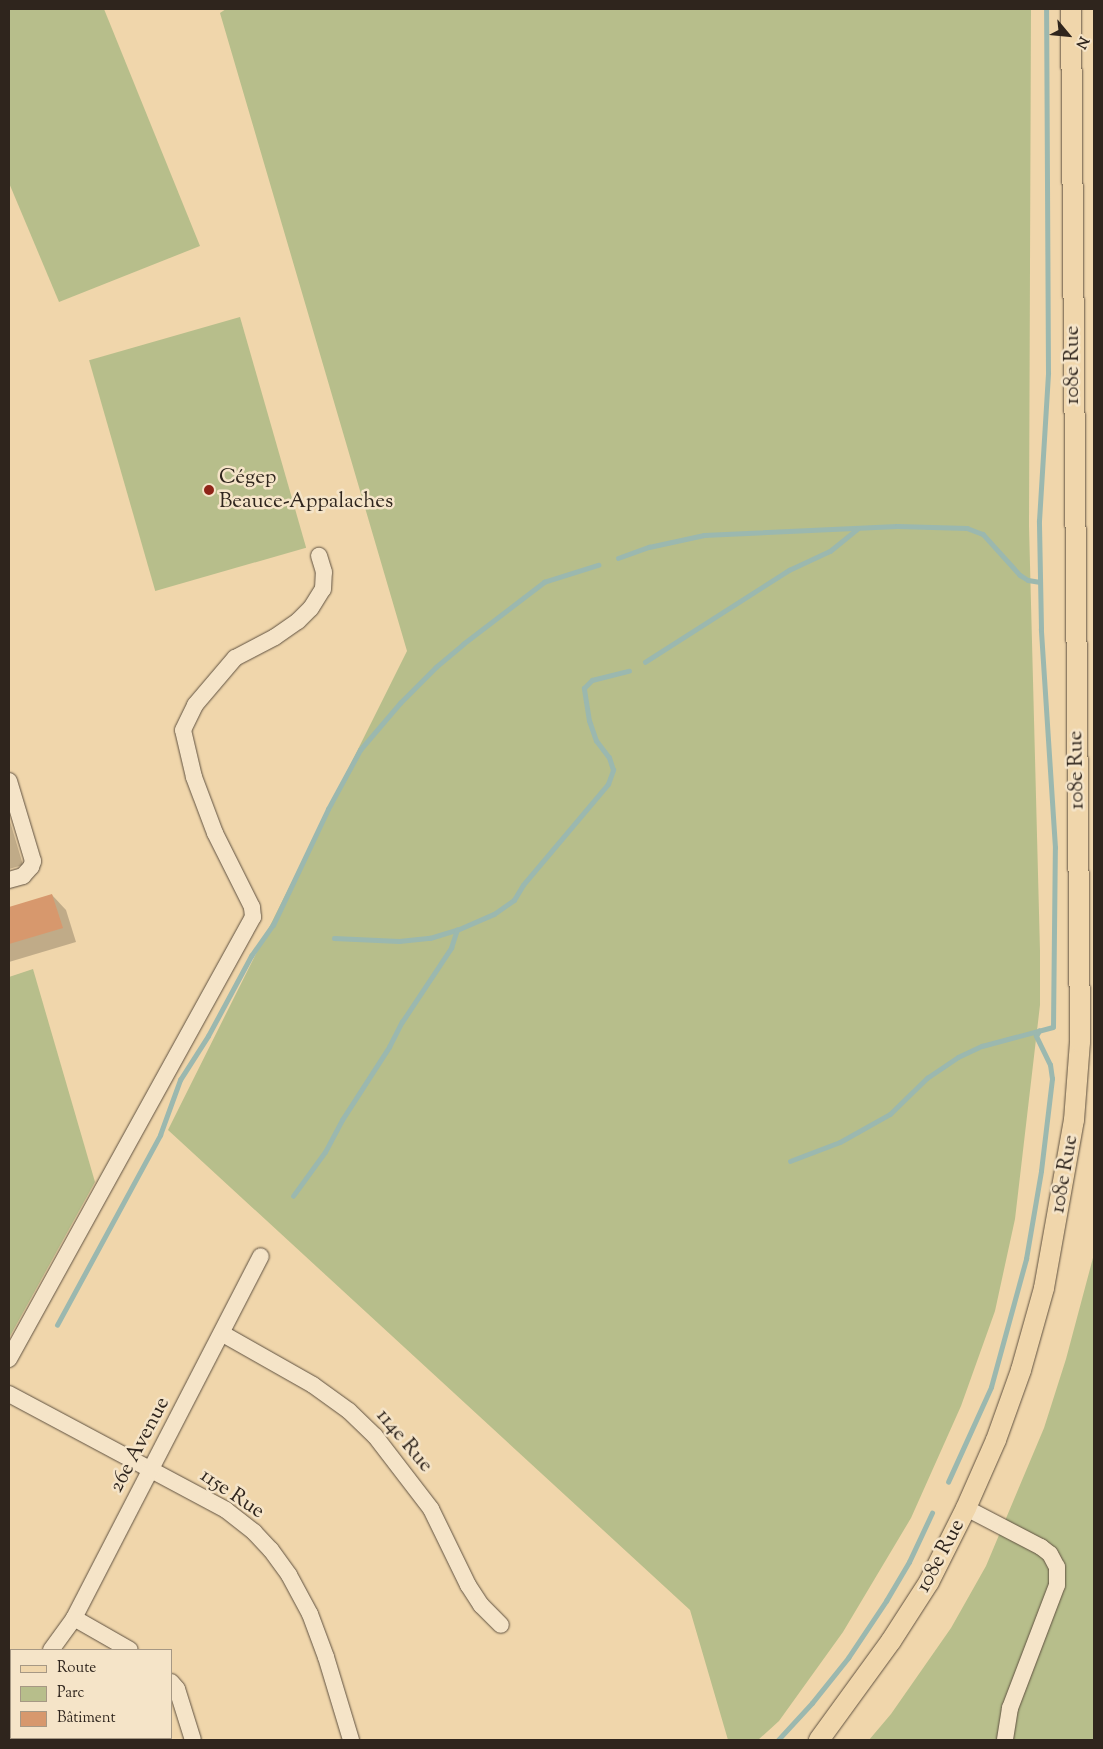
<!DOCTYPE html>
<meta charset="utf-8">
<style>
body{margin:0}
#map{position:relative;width:1103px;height:1749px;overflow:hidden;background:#f0d6ab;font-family:"Sorts Mill Goudy",serif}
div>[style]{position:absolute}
.green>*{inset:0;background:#b7be8b;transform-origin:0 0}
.shadow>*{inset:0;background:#0003}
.stream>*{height:4.5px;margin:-2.25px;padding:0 2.25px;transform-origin:2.25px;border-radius:2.25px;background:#9bb8af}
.building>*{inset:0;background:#d7986d}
.roads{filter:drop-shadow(0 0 1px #5f5140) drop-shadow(0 0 1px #5f5140)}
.minor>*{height:16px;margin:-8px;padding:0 8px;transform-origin:8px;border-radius:8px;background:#f5e4c8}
.major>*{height:20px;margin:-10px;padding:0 10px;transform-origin:10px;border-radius:10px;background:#f0d6ab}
.dots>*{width:14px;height:14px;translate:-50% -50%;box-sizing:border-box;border:2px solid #f5e4c8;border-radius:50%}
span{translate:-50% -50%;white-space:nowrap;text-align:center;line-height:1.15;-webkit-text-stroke:5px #f5e4c8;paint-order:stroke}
.street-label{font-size:21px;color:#2f251d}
.poi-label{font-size:21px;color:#2f251d}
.left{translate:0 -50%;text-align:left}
.frame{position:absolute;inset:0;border:10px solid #2f251d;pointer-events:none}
.legend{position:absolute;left:10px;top:1649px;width:162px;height:90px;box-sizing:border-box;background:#f5e4c8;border:1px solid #a69884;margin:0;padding:6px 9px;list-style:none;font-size:15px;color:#2f251d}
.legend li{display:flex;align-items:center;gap:10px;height:25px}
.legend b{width:25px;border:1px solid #a69884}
.north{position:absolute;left:1043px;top:10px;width:50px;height:50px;-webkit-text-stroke:4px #f5e4c8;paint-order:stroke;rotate:118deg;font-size:14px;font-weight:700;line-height:20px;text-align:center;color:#2f251d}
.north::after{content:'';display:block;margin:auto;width:18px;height:22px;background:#2f251d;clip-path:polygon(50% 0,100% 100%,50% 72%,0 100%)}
</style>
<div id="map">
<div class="green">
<i style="clip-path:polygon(9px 9px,104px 9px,200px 246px,59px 302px,9px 183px)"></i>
<i style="clip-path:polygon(226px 9px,1031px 9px,1029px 526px,1040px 951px,1040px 1005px,1015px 1219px,995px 1311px,961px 1406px,911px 1518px,843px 1632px,779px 1721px,758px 1740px,728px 1740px,690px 1610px,168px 1130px,407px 651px,220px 13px)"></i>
<i style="left:240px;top:317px;width:240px;height:157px;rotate:74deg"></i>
<i style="clip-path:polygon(33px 969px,95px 1182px,9px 1338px,9px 977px)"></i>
<i style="clip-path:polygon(1094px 1254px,1094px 1740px,869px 1740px,891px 1714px,951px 1628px,986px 1566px,1044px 1428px,1066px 1359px)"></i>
</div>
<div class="shadow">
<i style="clip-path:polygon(9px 818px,23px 865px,9px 869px)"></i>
<i style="clip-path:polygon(52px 895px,66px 910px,76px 942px,9px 962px,9px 909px)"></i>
</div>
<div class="stream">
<i style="left:618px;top:558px;width:33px;rotate:-20deg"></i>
<i style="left:649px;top:547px;width:56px;rotate:-12.3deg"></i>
<i style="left:704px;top:535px;width:193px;rotate:-2.7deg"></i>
<i style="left:897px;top:526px;width:70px;rotate:1.6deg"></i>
<i style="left:967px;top:528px;width:17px;rotate:21deg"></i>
<i style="left:983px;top:534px;width:55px;rotate:47.9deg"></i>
<i style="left:1020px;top:575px;width:9px;rotate:32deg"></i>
<i style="left:1028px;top:580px;width:12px;rotate:9deg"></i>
<i style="left:645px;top:662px;width:171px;rotate:-32.6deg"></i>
<i style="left:789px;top:570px;width:45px;rotate:-24.9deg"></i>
<i style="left:830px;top:551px;width:35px;rotate:-39deg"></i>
<i style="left:334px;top:938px;width:65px;rotate:2.6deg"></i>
<i style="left:399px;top:941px;width:31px;rotate:-6deg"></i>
<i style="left:430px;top:938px;width:28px;rotate:-17deg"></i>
<i style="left:457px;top:930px;width:40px;rotate:-23.4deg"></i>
<i style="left:494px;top:914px;width:24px;rotate:-35deg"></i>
<i style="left:514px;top:900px;width:17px;rotate:-59deg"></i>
<i style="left:523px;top:885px;width:132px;rotate:-49.9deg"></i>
<i style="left:608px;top:784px;width:15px;rotate:-70deg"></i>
<i style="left:613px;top:770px;width:13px;rotate:-108deg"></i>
<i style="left:609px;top:758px;width:21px;rotate:-127deg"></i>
<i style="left:596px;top:741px;width:21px;rotate:-109deg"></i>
<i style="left:589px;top:721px;width:33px;rotate:-99deg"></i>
<i style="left:584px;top:688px;width:11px;rotate:-45deg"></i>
<i style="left:592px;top:680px;width:38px;rotate:-14deg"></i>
<i style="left:790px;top:1161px;width:53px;rotate:-20.8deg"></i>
<i style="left:840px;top:1142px;width:57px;rotate:-29.2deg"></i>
<i style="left:890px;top:1114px;width:52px;rotate:-44.2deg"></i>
<i style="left:927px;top:1078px;width:37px;rotate:-34deg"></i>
<i style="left:958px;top:1057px;width:26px;rotate:-25deg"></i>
<i style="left:982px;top:1046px;width:73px;rotate:-15deg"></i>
<i style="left:1053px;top:1027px;width:179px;rotate:-89.4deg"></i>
<i style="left:1055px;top:848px;width:219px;rotate:-93.7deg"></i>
<i style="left:1041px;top:629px;width:108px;rotate:-91.1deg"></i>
<i style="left:1039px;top:521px;width:148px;rotate:-86.5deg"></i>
<i style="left:1048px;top:373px;width:364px;rotate:-90.3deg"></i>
<i style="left:293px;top:1196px;width:54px;rotate:-54deg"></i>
<i style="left:325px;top:1152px;width:36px;rotate:-62deg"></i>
<i style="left:342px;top:1120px;width:87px;rotate:-57.2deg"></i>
<i style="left:389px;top:1047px;width:28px;rotate:-63deg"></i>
<i style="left:402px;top:1022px;width:89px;rotate:-56.5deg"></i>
<i style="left:451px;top:948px;width:19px;rotate:-72deg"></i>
<i style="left:57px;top:1325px;width:216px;rotate:-61.5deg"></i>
<i style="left:160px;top:1135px;width:59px;rotate:-70deg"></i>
<i style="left:180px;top:1080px;width:52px;rotate:-57.5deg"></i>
<i style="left:208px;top:1036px;width:91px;rotate:-61.7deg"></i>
<i style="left:251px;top:956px;width:38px;rotate:-55deg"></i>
<i style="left:273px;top:925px;width:128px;rotate:-64.6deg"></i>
<i style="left:328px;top:809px;width:67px;rotate:-61.5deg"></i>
<i style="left:360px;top:750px;width:62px;rotate:-49.6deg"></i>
<i style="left:400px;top:703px;width:51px;rotate:-45deg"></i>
<i style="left:436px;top:667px;width:35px;rotate:-40deg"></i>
<i style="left:463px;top:644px;width:102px;rotate:-37.4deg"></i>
<i style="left:544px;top:582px;width:57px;rotate:-17.5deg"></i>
<i style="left:948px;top:1482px;width:104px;rotate:-65.6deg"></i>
<i style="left:991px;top:1387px;width:133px;rotate:-74.7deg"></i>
<i style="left:1026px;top:1259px;width:89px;rotate:-80.3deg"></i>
<i style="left:1041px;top:1171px;width:93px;rotate:-83.2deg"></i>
<i style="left:1052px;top:1079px;width:14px;rotate:-98deg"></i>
<i style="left:1050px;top:1065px;width:32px;rotate:-116deg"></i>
<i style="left:1036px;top:1036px;width:6px;rotate:-59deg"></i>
<i style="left:778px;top:1740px;width:50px;rotate:-47.4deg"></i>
<i style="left:812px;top:1703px;width:58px;rotate:-51.3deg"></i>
<i style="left:848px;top:1658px;width:69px;rotate:-56.3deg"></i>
<i style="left:886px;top:1601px;width:45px;rotate:-59.5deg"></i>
<i style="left:909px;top:1562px;width:54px;rotate:-64.9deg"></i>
</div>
<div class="building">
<i style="clip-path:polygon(52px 894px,63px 928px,9px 944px,9px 907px)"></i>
</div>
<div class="roads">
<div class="minor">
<i style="left:9px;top:781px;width:84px;rotate:73.3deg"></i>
<i style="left:33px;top:861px;width:6px;rotate:108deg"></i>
<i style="left:31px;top:867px;width:12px;rotate:132deg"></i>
<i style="left:23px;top:876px;width:15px;rotate:164deg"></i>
<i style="left:223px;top:1334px;width:103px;rotate:29.5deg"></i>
<i style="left:313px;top:1385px;width:44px;rotate:35.8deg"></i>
<i style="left:349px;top:1411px;width:36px;rotate:44deg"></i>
<i style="left:375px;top:1436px;width:92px;rotate:52.5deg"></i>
<i style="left:431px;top:1509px;width:85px;rotate:64deg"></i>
<i style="left:468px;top:1585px;width:24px;rotate:57deg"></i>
<i style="left:481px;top:1605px;width:28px;rotate:45deg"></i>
<i style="left:9px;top:1359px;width:505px;rotate:-61.1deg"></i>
<i style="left:253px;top:917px;width:10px;rotate:-96deg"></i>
<i style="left:252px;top:907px;width:83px;rotate:-116.6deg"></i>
<i style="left:215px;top:833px;width:60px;rotate:-110.6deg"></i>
<i style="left:194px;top:777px;width:48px;rotate:-103.2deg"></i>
<i style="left:183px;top:730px;width:28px;rotate:-64deg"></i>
<i style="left:195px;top:705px;width:62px;rotate:-49.6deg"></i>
<i style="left:235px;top:658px;width:45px;rotate:-27.7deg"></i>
<i style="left:275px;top:637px;width:28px;rotate:-35deg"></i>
<i style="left:298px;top:621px;width:18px;rotate:-45deg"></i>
<i style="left:311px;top:608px;width:22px;rotate:-58deg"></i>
<i style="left:323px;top:589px;width:17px;rotate:-87deg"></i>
<i style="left:324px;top:572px;width:17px;rotate:-107deg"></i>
<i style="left:9px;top:1394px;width:246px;rotate:28.1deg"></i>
<i style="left:226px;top:1510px;width:36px;rotate:38deg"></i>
<i style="left:254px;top:1532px;width:25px;rotate:47deg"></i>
<i style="left:271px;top:1550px;width:31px;rotate:54deg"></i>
<i style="left:289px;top:1575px;width:44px;rotate:61.7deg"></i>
<i style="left:310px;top:1614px;width:46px;rotate:69.6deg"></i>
<i style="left:326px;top:1657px;width:87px;rotate:73.2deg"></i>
<i style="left:966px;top:1508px;width:85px;rotate:27.5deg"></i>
<i style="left:1041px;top:1547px;width:11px;rotate:38deg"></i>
<i style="left:1050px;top:1554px;width:15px;rotate:62deg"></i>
<i style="left:1057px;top:1567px;width:18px;rotate:90deg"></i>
<i style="left:1057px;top:1585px;width:132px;rotate:110.9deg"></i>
<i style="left:1010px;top:1708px;width:32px;rotate:99deg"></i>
<i style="left:74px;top:1618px;width:64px;rotate:29.7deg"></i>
<i style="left:51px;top:1650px;width:39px;rotate:-54deg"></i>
<i style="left:74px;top:1618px;width:407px;rotate:-62.7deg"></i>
<i style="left:171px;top:1682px;width:9px;rotate:49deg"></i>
<i style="left:177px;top:1689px;width:53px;rotate:72.6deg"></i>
<i style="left:9px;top:1702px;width:4px;rotate:-56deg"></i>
</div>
<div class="major">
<i style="left:819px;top:1740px;width:122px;rotate:-54deg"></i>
<i style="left:891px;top:1641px;width:70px;rotate:-57.2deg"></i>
<i style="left:929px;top:1582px;width:83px;rotate:-63.4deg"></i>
<i style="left:966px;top:1508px;width:74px;rotate:-66.2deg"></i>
<i style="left:996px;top:1440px;width:74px;rotate:-70.3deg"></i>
<i style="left:1021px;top:1370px;width:85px;rotate:-74.3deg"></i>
<i style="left:1044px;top:1288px;width:171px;rotate:-79.9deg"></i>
<i style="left:1074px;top:1120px;width:78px;rotate:-85.6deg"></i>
<i style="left:1080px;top:1042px;width:1033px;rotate:-90.5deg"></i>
</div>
</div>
<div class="dots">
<i style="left:209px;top:490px;background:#8f2418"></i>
</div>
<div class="street-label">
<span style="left:1073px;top:365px;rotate:-90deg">108e Rue</span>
<span style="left:1077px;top:770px;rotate:-91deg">108e Rue</span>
<span style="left:1065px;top:1174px;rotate:-80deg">108e Rue</span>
<span style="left:404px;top:1441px;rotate:50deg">114e Rue</span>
<span style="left:140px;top:1445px;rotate:-62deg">26e Avenue</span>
<span style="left:232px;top:1494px;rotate:34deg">115e Rue</span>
<span style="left:941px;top:1556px;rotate:-62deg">108e Rue</span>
</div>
<div class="poi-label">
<span class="left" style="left:219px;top:490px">Cégep<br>Beauce-Appalaches</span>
</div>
<div class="frame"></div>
<ul class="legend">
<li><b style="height:6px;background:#f0d6ab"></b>Route</li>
<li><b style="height:14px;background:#b7be8b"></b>Parc</li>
<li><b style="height:14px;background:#d7986d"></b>Bâtiment</li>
</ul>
<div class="north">N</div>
</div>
